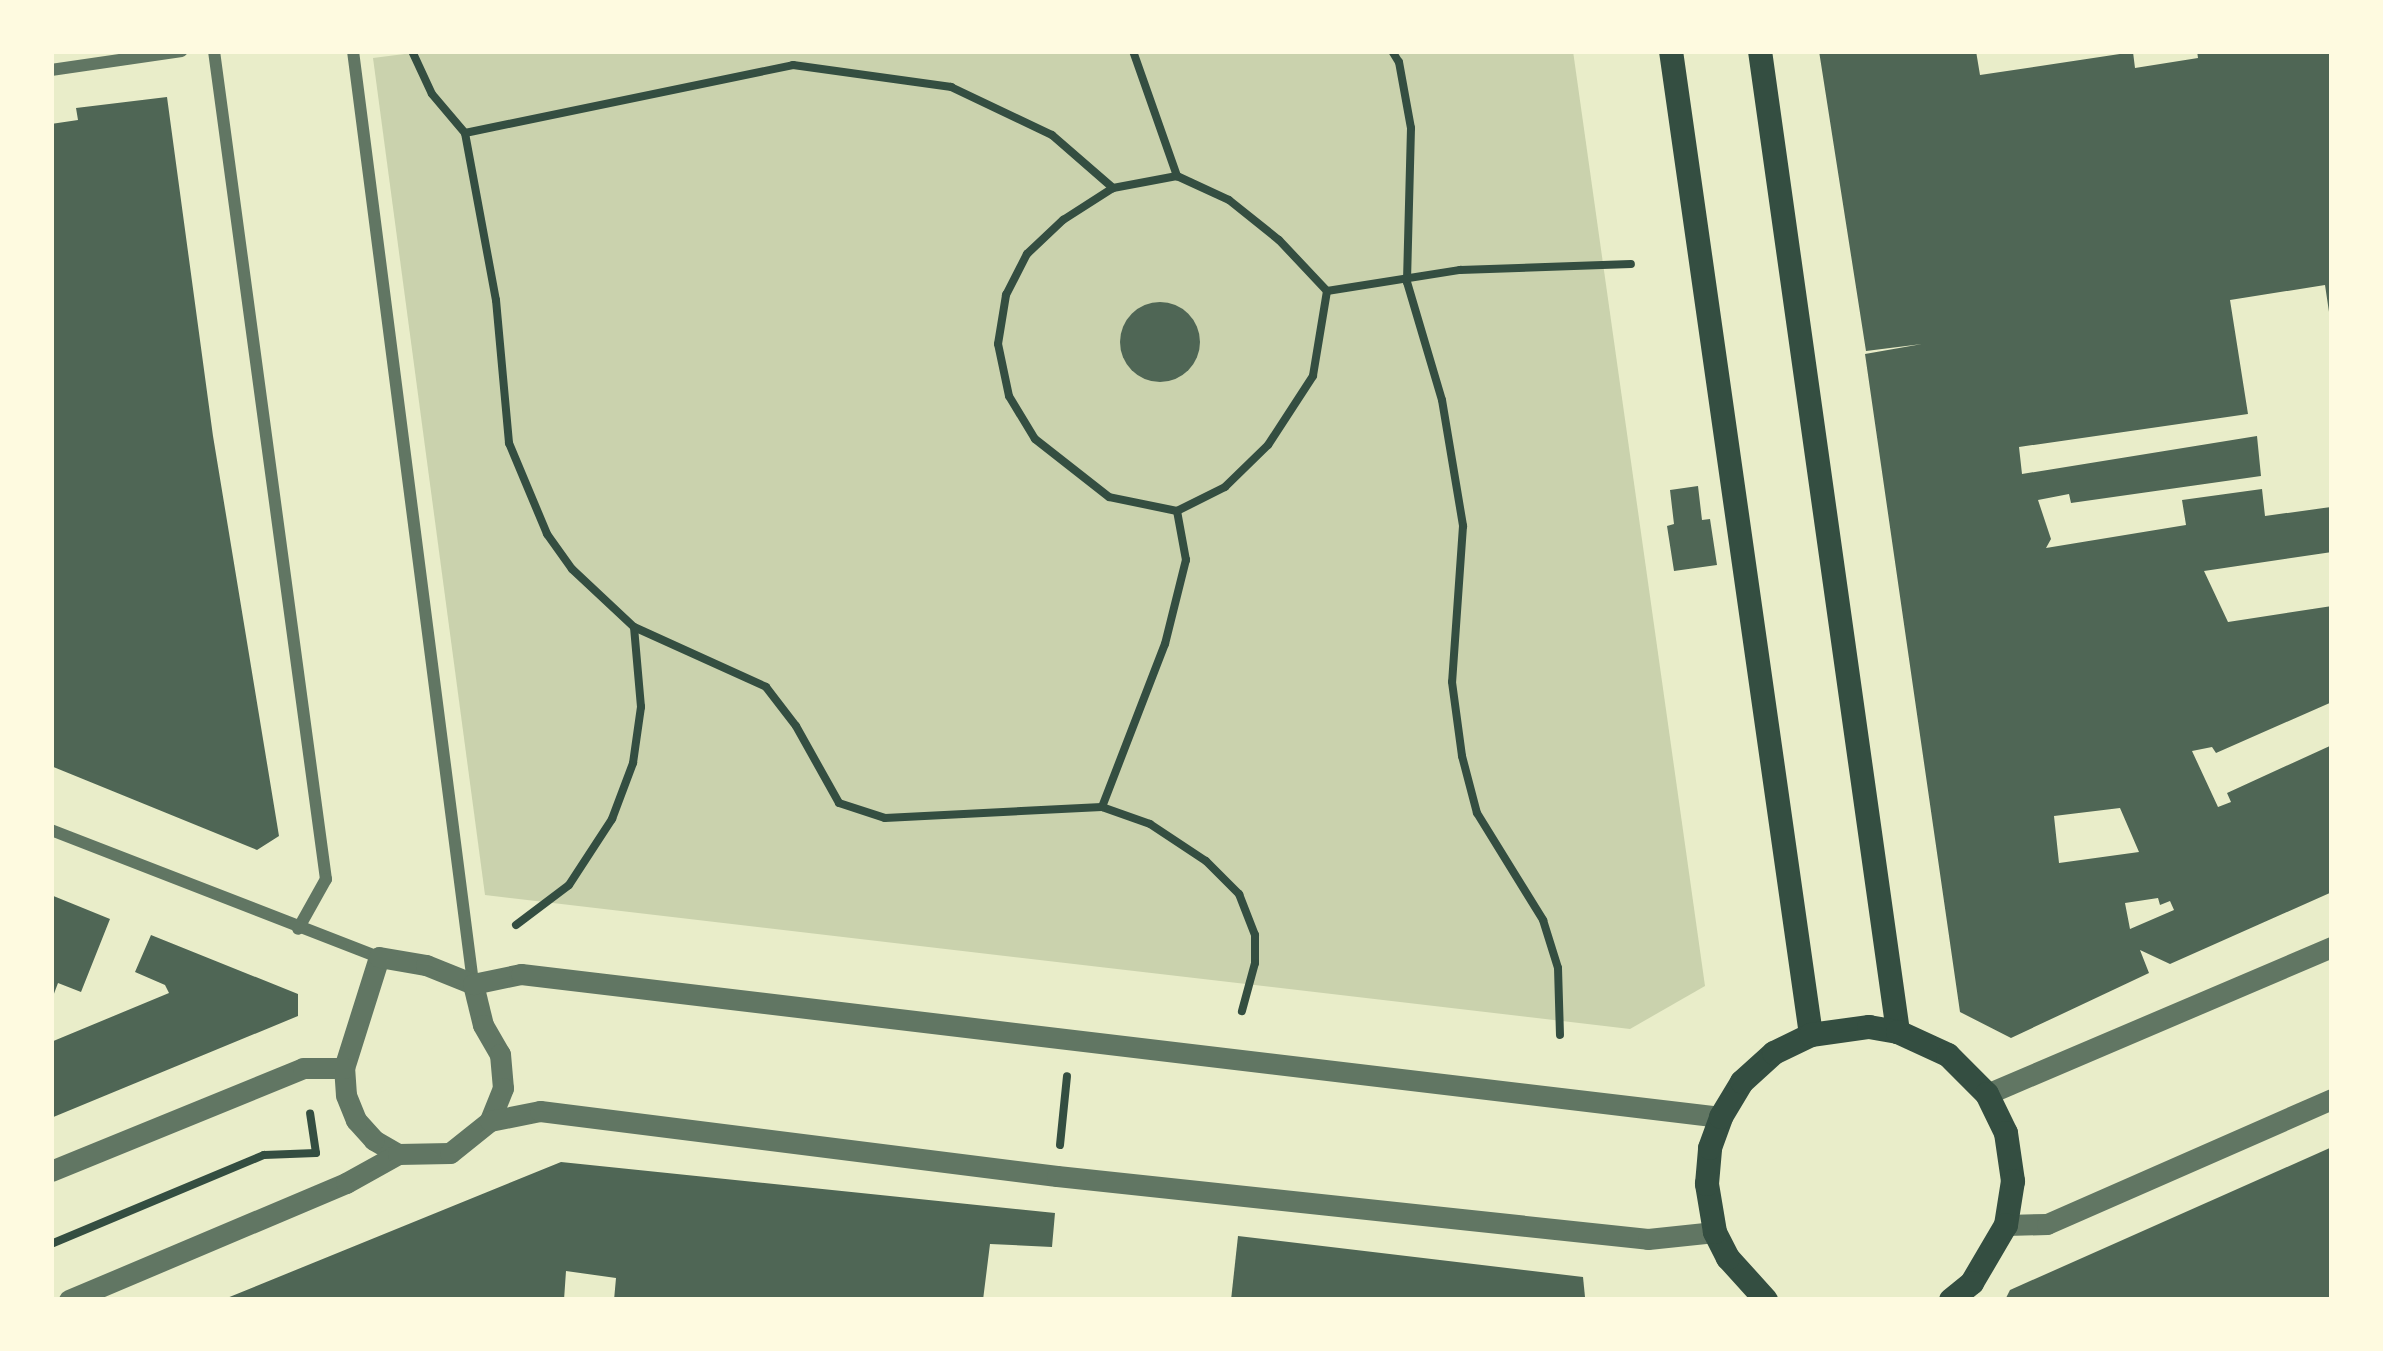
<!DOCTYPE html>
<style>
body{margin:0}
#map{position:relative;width:2383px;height:1351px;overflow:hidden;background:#e9edc9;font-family:Ubuntu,sans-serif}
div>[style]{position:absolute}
.green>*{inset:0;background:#cad2ad}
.building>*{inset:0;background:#4f6655}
.round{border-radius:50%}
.path>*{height:8px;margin:-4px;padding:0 4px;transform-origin:4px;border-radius:4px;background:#344e41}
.minor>*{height:12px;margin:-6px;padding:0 6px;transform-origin:6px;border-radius:6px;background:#617663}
.tertiary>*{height:21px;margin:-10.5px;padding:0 10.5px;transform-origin:10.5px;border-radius:10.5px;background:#617663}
.secondary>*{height:24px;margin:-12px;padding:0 12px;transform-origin:12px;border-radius:12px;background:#344e41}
span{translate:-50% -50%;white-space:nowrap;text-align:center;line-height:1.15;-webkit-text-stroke:12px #fefae0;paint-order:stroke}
.frame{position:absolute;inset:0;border:54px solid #fefae0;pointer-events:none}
</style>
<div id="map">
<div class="green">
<i style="clip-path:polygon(428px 51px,1573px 51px,1705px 986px,1630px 1029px,485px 895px,373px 58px)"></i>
</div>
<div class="building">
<i style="clip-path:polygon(evenodd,1819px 51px,1976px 51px,1980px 75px,2133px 52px,2135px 68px,2198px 58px,2197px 51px,2332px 51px,2332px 332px,2325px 285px,2230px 300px,2248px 414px,2019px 447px,2022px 474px,2257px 436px,2261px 476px,2071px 503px,2069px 494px,2038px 500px,2051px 539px,2046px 548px,2186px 525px,2182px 500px,2262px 489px,2265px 516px,2331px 507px,2332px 552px,2204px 571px,2228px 622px,2332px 606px,2332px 702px,2216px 753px,2212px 747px,2192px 751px,2218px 807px,2231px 802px,2227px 793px,2332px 745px,2332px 892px,2170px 964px,2140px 950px,2149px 973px,2011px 1038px,1960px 1012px,1865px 354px,1922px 344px,1866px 351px,1819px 51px,2120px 808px,2139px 852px,2059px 863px,2054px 816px,2120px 808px,1819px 51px,2158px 898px,2160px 905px,2170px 901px,2174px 910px,2130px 929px,2125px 903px,2158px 898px)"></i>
<i style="clip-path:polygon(167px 97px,213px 436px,279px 836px,257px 850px,51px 766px,51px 124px,78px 120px,76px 108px)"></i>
<i class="round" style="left:1120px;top:302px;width:80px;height:80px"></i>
<i style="clip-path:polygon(1698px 486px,1702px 520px,1710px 519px,1717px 565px,1674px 571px,1667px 526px,1674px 524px,1670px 490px)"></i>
<i style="clip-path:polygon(51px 895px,110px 919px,81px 992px,58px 983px,52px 999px)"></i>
<i style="clip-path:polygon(151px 935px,298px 994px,298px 1016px,51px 1118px,51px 1042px,169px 993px,165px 985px,135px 972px)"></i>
<i style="clip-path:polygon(2332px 1147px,2332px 1300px,2005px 1300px,2010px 1290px)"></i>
<i style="clip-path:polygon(561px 1162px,1055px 1213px,1052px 1247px,990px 1244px,983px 1300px,614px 1300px,616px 1278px,566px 1271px,564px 1300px,222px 1300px)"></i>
<i style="clip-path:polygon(1238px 1236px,1583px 1277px,1585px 1297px,1231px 1300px)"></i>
</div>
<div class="path">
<i style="left:412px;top:51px;width:47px;rotate:65.1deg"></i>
<i style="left:432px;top:94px;width:51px;rotate:49.8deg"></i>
<i style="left:465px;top:133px;width:170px;rotate:79.5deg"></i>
<i style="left:496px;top:300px;width:144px;rotate:84.8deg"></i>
<i style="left:509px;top:443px;width:99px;rotate:67.3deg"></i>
<i style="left:547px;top:534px;width:43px;rotate:54.5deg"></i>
<i style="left:572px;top:569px;width:85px;rotate:43.1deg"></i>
<i style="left:634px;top:627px;width:145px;rotate:24.4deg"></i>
<i style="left:766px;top:687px;width:49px;rotate:52.4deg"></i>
<i style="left:796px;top:726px;width:88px;rotate:60.8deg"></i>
<i style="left:839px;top:803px;width:48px;rotate:18.1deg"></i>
<i style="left:885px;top:818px;width:217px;rotate:-2.9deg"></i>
<i style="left:1102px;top:807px;width:51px;rotate:19.5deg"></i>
<i style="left:1150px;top:824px;width:67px;rotate:33.5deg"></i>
<i style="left:1206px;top:861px;width:47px;rotate:45deg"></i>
<i style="left:1239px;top:894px;width:44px;rotate:68.7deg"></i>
<i style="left:1255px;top:935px;width:28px;rotate:90deg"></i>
<i style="left:1255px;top:963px;width:50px;rotate:105.2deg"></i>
<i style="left:1133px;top:51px;width:133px;rotate:70.6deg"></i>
<i style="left:1392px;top:51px;width:13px;rotate:58deg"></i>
<i style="left:1399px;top:62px;width:67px;rotate:79.7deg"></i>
<i style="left:1411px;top:128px;width:154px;rotate:91.5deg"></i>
<i style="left:1407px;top:282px;width:123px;rotate:73.5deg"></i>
<i style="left:1442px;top:400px;width:128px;rotate:80.5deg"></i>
<i style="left:1463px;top:526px;width:156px;rotate:94deg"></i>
<i style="left:1452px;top:682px;width:75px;rotate:82.3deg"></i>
<i style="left:1462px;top:756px;width:59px;rotate:75.3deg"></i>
<i style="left:1477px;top:813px;width:126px;rotate:58.3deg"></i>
<i style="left:1543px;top:920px;width:50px;rotate:72.6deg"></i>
<i style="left:1558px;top:968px;width:67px;rotate:88.3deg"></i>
<i style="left:465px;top:133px;width:335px;rotate:-11.7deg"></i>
<i style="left:793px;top:65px;width:160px;rotate:7.9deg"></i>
<i style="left:951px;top:87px;width:112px;rotate:25.4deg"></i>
<i style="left:1052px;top:135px;width:81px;rotate:41deg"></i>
<i style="left:1327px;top:291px;width:135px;rotate:-9deg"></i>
<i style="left:1460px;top:270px;width:171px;rotate:-2deg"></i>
<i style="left:1102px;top:807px;width:175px;rotate:-68.9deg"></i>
<i style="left:1165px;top:644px;width:87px;rotate:-76deg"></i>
<i style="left:1186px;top:560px;width:50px;rotate:-100.4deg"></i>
<i style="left:1177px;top:511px;width:69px;rotate:-168.4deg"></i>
<i style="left:1109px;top:497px;width:94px;rotate:-141.9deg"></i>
<i style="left:1035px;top:439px;width:50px;rotate:-121.2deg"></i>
<i style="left:1009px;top:396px;width:53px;rotate:-101.9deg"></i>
<i style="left:998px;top:344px;width:50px;rotate:-80.7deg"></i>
<i style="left:1006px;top:295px;width:46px;rotate:-62.9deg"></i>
<i style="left:1027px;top:254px;width:50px;rotate:-43.4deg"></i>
<i style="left:1063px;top:220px;width:59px;rotate:-32.6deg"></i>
<i style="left:1113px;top:188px;width:65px;rotate:-10.6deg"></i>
<i style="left:1177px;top:176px;width:57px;rotate:24.8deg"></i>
<i style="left:1229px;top:200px;width:64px;rotate:38.7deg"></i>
<i style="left:1279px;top:240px;width:70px;rotate:46.7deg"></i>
<i style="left:1327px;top:291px;width:86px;rotate:99.4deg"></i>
<i style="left:1313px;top:376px;width:82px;rotate:123.1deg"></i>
<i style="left:1268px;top:445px;width:60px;rotate:135.7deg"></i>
<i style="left:1225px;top:487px;width:54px;rotate:153.4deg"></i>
<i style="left:516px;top:925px;width:66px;rotate:-37deg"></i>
<i style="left:569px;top:885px;width:79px;rotate:-56.9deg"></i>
<i style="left:612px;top:819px;width:60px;rotate:-69.4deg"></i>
<i style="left:633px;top:763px;width:57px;rotate:-81.9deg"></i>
<i style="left:641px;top:707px;width:80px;rotate:-95deg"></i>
<i style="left:1060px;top:1145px;width:69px;rotate:-84.2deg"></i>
<i style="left:51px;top:1244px;width:231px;rotate:-22.7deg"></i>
<i style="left:264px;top:1155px;width:52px;rotate:-2.2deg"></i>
<i style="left:316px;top:1153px;width:40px;rotate:-98.5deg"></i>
</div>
<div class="minor">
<i style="left:214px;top:51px;width:836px;rotate:82.3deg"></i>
<i style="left:326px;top:879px;width:57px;rotate:119.2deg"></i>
<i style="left:353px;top:51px;width:940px;rotate:82.66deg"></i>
<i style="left:51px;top:70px;width:132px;rotate:-8.3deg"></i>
<i style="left:51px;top:830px;width:352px;rotate:21.2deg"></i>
</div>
<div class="tertiary">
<i style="left:473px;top:984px;width:42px;rotate:76.3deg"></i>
<i style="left:483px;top:1025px;width:34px;rotate:60deg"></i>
<i style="left:500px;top:1054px;width:34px;rotate:85deg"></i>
<i style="left:503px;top:1088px;width:35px;rotate:112deg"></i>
<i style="left:1987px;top:1094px;width:375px;rotate:-23.1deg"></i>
<i style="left:398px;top:1154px;width:28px;rotate:-150deg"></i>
<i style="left:374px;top:1140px;width:27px;rotate:-132deg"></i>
<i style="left:356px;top:1120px;width:27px;rotate:-112deg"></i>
<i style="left:346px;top:1095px;width:27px;rotate:-94deg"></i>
<i style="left:344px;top:1068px;width:116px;rotate:-72.5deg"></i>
<i style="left:379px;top:957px;width:48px;rotate:9.7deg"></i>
<i style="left:426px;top:965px;width:51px;rotate:22deg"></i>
<i style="left:473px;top:984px;width:49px;rotate:-11.8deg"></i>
<i style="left:521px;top:974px;width:1208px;rotate:6.8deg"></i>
<i style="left:51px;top:1171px;width:272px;rotate:-22.2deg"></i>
<i style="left:303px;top:1068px;width:41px"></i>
<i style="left:2006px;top:1225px;width:41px;rotate:-1.4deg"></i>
<i style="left:2047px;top:1224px;width:311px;rotate:-23.7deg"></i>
<i style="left:69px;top:1300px;width:301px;rotate:-22.9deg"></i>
<i style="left:346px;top:1183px;width:60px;rotate:-29.1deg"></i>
<i style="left:398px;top:1154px;width:52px;rotate:-1.1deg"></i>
<i style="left:450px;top:1153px;width:51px;rotate:-38.7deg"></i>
<i style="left:490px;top:1121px;width:51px;rotate:-11.3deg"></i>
<i style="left:540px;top:1111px;width:521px;rotate:7.17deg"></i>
<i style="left:1057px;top:1176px;width:594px;rotate:6.08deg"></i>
<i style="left:1648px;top:1239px;width:67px;rotate:-6deg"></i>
</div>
<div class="secondary">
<i style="left:1671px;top:51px;width:994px;rotate:81.9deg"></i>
<i style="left:1760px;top:51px;width:991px;rotate:81.99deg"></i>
<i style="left:1766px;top:1300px;width:57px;rotate:-132.1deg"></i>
<i style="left:1728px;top:1258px;width:29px;rotate:-117deg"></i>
<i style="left:1715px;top:1232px;width:49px;rotate:-99.5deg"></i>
<i style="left:1707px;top:1184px;width:36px;rotate:-85deg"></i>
<i style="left:1710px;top:1148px;width:33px;rotate:-70deg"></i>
<i style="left:1721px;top:1117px;width:41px;rotate:-59deg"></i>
<i style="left:1742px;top:1082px;width:43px;rotate:-42.2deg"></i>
<i style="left:1774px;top:1053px;width:41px;rotate:-25.9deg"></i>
<i style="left:1811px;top:1035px;width:59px;rotate:-7.9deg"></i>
<i style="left:1869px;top:1027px;width:29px;rotate:10deg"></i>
<i style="left:1898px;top:1032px;width:55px;rotate:24.7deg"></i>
<i style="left:1948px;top:1055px;width:55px;rotate:45deg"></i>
<i style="left:1987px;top:1094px;width:43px;rotate:64deg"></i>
<i style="left:2006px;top:1133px;width:49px;rotate:81.7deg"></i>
<i style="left:2013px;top:1181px;width:45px;rotate:99deg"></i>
<i style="left:2006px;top:1225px;width:67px;rotate:120.4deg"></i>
<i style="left:1972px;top:1283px;width:27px;rotate:141deg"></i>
</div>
<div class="frame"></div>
</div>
